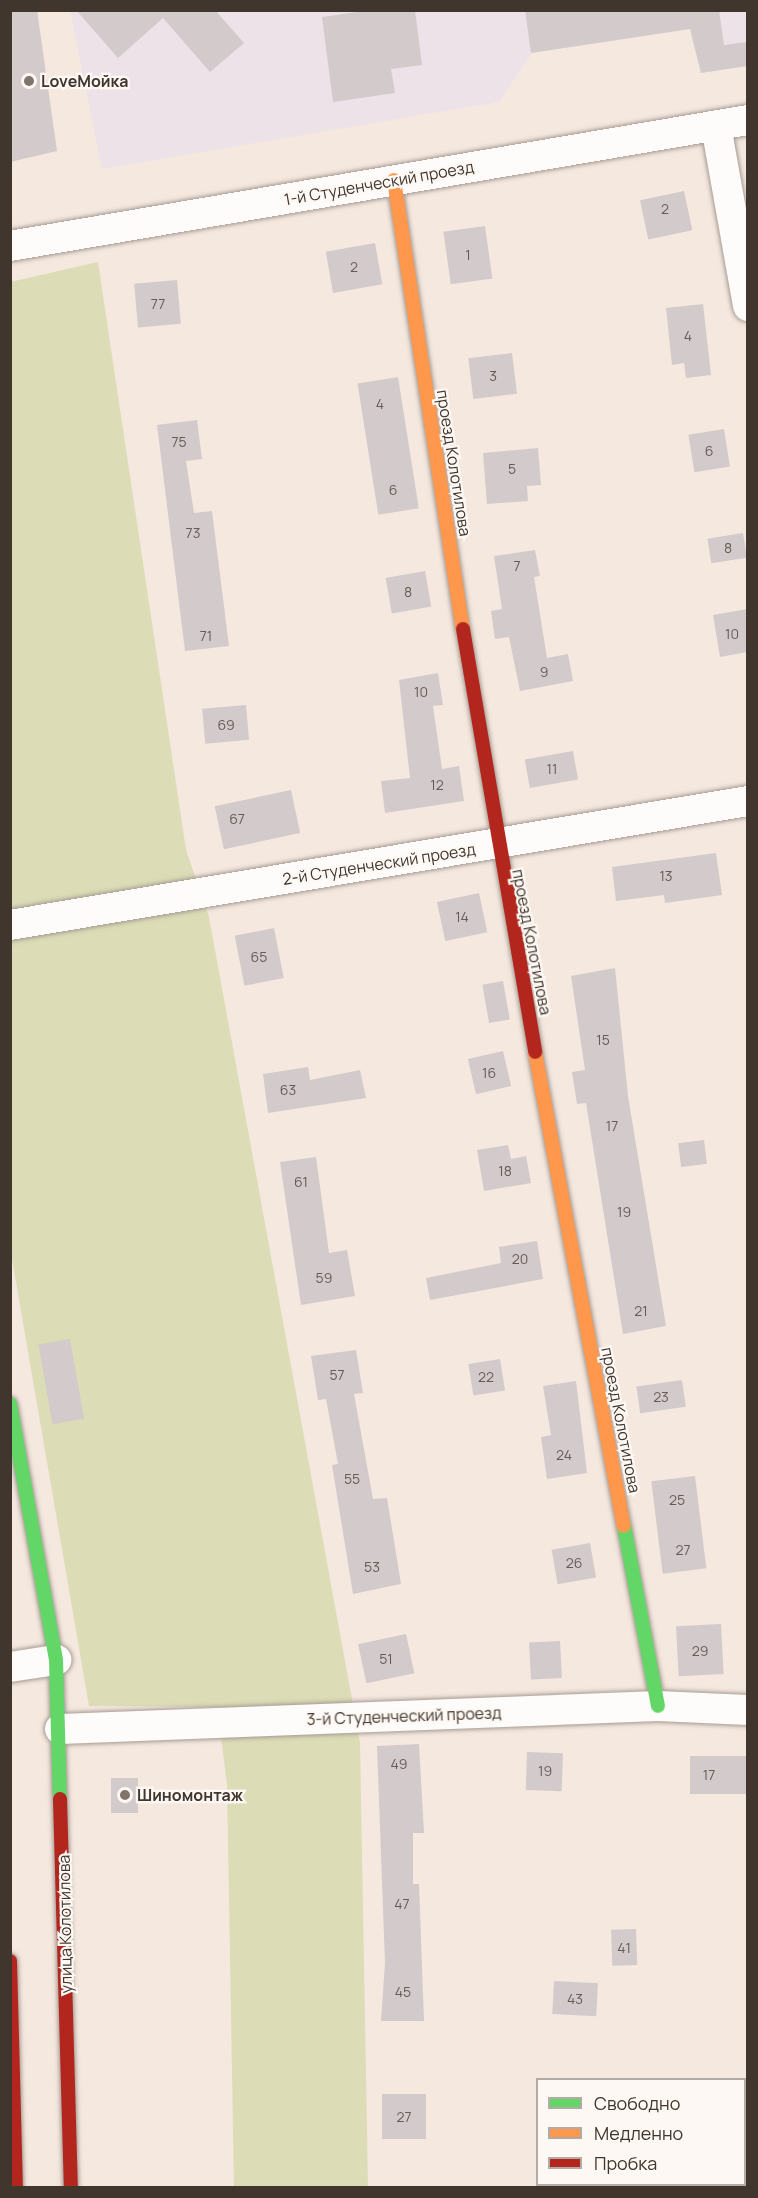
<!DOCTYPE html>
<meta charset="utf-8">
<style>
body{margin:0}
#map{position:relative;width:758px;height:2198px;overflow:hidden;background:#f5e8df;font-family:Manrope,sans-serif}
div>[style]{position:absolute}
.industrial>*{inset:0;background:#eee2e9}
.green>*{inset:0;background:#dcdcb6}
.building>*{inset:0;background:#d3cacb;transform-origin:0 0}
.roads{filter:drop-shadow(0 0 2px #a69c94) drop-shadow(0 0 2px #a69c94)}
.street>*{height:30px;margin:-15px;padding:0 15px;transform-origin:15px;border-radius:15px;background:#fefcfa}
.fast>*{height:14px;margin:-7px;padding:0 7px;transform-origin:7px;border-radius:7px;background:#63d668}
.slow>*{height:14px;margin:-7px;padding:0 7px;transform-origin:7px;border-radius:7px;background:#ff974d}
.jam>*{height:14px;margin:-7px;padding:0 7px;transform-origin:7px;border-radius:7px;background:#b3261e}
.dots>*{width:16px;height:16px;translate:-50% -50%;box-sizing:border-box;border:3px solid #fdf8f4;border-radius:50%}
span{translate:-50% -50%;white-space:nowrap;text-align:center;line-height:1.15;-webkit-text-stroke:4.5px #fdf8f4;paint-order:stroke}
.number-label{font-size:14px;color:#665b55}
.number-label span{-webkit-text-stroke-width:0}
.poi-label{font-size:16px;color:#41362e;font-weight:700}
.left{translate:0 -50%;text-align:left}
.street-label{font-size:16px;color:#41362e}
.frame{position:absolute;inset:0;border:12px solid #41362e;pointer-events:none}
.legend{position:absolute;left:536px;top:2078px;width:210px;height:108px;box-sizing:border-box;background:#fdf8f4;border:2px solid #b2aaa5;margin:0;padding:8px 10px;list-style:none;font-size:18px;color:#41362e}
.legend li{display:flex;align-items:center;gap:12px;height:30px}
.legend b{width:30px;border:2px solid #b2aaa5}
</style>
<div id="map">
<div class="industrial">
<i style="clip-path:polygon(70px 11px,747px 11px,747px 66px,701px 73px,690px 29px,532px 53px,499px 102px,102px 169px)"></i>
</div>
<div class="green">
<i style="clip-path:polygon(98px 262px,186px 850px,209px 917px,360px 1743px,368px 2187px,234px 2187px,227px 1784px,217px 1707px,89px 1706px,11px 1253px,10px 282px)"></i>
</div>
<div class="building">
<i style="clip-path:polygon(10px 10px,37px 10px,57px 151px,10px 162px)"></i>
<i style="clip-path:polygon(76px 10px,215px 10px,244px 43px,210px 72px,163px 18px,118px 58px)"></i>
<i style="clip-path:polygon(371px 10px,415px 10px,422px 65px,391px 69px,395px 93px,333px 102px,322px 17px)"></i>
<i style="clip-path:polygon(525px 10px,719px 10px,724px 45px,747px 42px,747px 66px,701px 73px,690px 29px,531px 53px)"></i>
<i style="left:684px;top:191px;width:40px;height:45px;rotate:78deg"></i>
<i style="left:485px;top:226px;width:53px;height:42px;rotate:82deg"></i>
<i style="left:375px;top:243px;width:42px;height:50px;rotate:80deg"></i>
<i style="left:177px;top:280px;width:44px;height:43px;rotate:85deg"></i>
<i style="clip-path:polygon(703px 304px,711px 375px,686px 378px,684px 363px,672px 365px,666px 308px)"></i>
<i style="left:512px;top:353px;width:41px;height:44px;rotate:83deg"></i>
<i style="left:398px;top:377px;width:133px;height:41px;rotate:81deg"></i>
<i style="clip-path:polygon(197px 420px,202px 459px,186px 461px,194px 513px,212px 511px,229px 646px,185px 651px,157px 425px)"></i>
<i style="left:724px;top:429px;width:38px;height:36px;rotate:81deg"></i>
<i style="clip-path:polygon(538px 448px,541px 485px,527px 486px,528px 501px,487px 504px,483px 453px)"></i>
<i style="left:743px;top:533px;width:25px;height:36px;rotate:81deg"></i>
<i style="clip-path:polygon(535px 550px,540px 576px,534px 577px,547px 658px,568px 654px,573px 681px,520px 691px,509px 637px,495px 639px,491px 611px,502px 609px,494px 556px)"></i>
<i style="left:425px;top:571px;width:36px;height:40px;rotate:80deg"></i>
<i style="clip-path:polygon(747px 609px,747px 652px,720px 657px,713px 615px)"></i>
<i style="clip-path:polygon(438px 673px,443px 705px,433px 706px,442px 769px,459px 766px,464px 801px,385px 813px,381px 781px,410px 778px,399px 680px)"></i>
<i style="left:246px;top:705px;width:35px;height:44px;rotate:85deg"></i>
<i style="left:573px;top:751px;width:29px;height:49px;rotate:80deg"></i>
<i style="left:291px;top:790px;width:44px;height:78px;rotate:78deg"></i>
<i style="clip-path:polygon(716px 853px,722px 895px,665px 903px,664px 895px,616px 901px,612px 867px)"></i>
<i style="left:479px;top:893px;width:40px;height:43px;rotate:78deg"></i>
<i style="left:274px;top:928px;width:51px;height:40px;rotate:79deg"></i>
<i style="clip-path:polygon(615px 968px,628px 1096px,666px 1326px,623px 1334px,586px 1103px,577px 1104px,572px 1072px,585px 1070px,571px 976px)"></i>
<i style="left:503px;top:981px;width:39px;height:21px;rotate:80deg"></i>
<i style="left:503px;top:1051px;width:36px;height:36px;rotate:77deg"></i>
<i style="clip-path:polygon(308px 1067px,310px 1080px,360px 1070px,366px 1098px,268px 1113px,263px 1074px)"></i>
<i style="left:704px;top:1140px;width:24px;height:26px;rotate:83deg"></i>
<i style="clip-path:polygon(508px 1145px,511px 1159px,526px 1156px,531px 1183px,484px 1191px,477px 1150px)"></i>
<i style="clip-path:polygon(316px 1157px,329px 1253px,347px 1250px,355px 1296px,301px 1305px,280px 1162px)"></i>
<i style="clip-path:polygon(537px 1241px,543px 1279px,430px 1300px,426px 1278px,501px 1263px,499px 1247px)"></i>
<i style="left:70px;top:1339px;width:81px;height:32px;rotate:80deg"></i>
<i style="clip-path:polygon(356px 1350px,363px 1393px,354px 1394px,373px 1499px,387px 1498px,401px 1584px,353px 1594px,332px 1465px,338px 1464px,326px 1399px,318px 1400px,311px 1356px)"></i>
<i style="left:500px;top:1359px;width:32px;height:32px;rotate:81deg"></i>
<i style="left:682px;top:1380px;width:27px;height:46px;rotate:82deg"></i>
<i style="clip-path:polygon(576px 1381px,587px 1473px,547px 1479px,541px 1437px,551px 1435px,543px 1386px)"></i>
<i style="left:695px;top:1476px;width:93px;height:44px;rotate:83deg"></i>
<i style="left:590px;top:1543px;width:35px;height:39px;rotate:80deg"></i>
<i style="left:721px;top:1624px;width:50px;height:45px;rotate:87deg"></i>
<i style="left:406px;top:1634px;width:40px;height:49px;rotate:78deg"></i>
<i style="left:560px;top:1641px;width:37px;height:31px;rotate:87deg"></i>
<i style="clip-path:polygon(419px 1744px,424px 1833px,413px 1833px,413px 1884px,419px 1884px,424px 2021px,381px 2021px,385px 1963px,377px 1746px)"></i>
<i style="left:527px;top:1752px;width:36px;height:38px;rotate:2deg"></i>
<i style="left:690px;top:1756px;width:57px;height:38px"></i>
<i style="left:111px;top:1778px;width:27px;height:35px"></i>
<i style="left:636px;top:1929px;width:36px;height:25px;rotate:88deg"></i>
<i style="left:554px;top:1981px;width:44px;height:33px;rotate:3deg"></i>
<i style="left:382px;top:2094px;width:44px;height:45px"></i>
</div>
<div class="roads">
<div class="street">
<i style="left:716px;top:126px;width:183px;rotate:79.9deg"></i>
<i style="left:10px;top:246px;width:749px;rotate:-9.69deg"></i>
<i style="left:10px;top:925px;width:748px;rotate:-9.54deg"></i>
<i style="left:10px;top:1667px;width:47px;rotate:-8.7deg"></i>
<i style="left:60px;top:1729px;width:598px;rotate:-2.2deg"></i>
<i style="left:658px;top:1706px;width:90px;rotate:2.5deg"></i>
</div>
<div class="fast">
<i style="left:10px;top:1404px;width:260px;rotate:79.8deg"></i>
<i style="left:56px;top:1660px;width:139px;rotate:88.4deg"></i>
<i style="left:624px;top:1526px;width:183px;rotate:79.3deg"></i>
</div>
<div class="slow">
<i style="left:394px;top:180px;width:454px;rotate:81.3deg"></i>
<i style="left:535px;top:1052px;width:482px;rotate:79.4deg"></i>
</div>
<div class="jam">
<i style="left:463px;top:629px;width:429px;rotate:80.3deg"></i>
<i style="left:60px;top:1799px;width:389px;rotate:88.4deg"></i>
<i style="left:10px;top:1961px;width:227px;rotate:88.5deg"></i>
</div>
</div>
<div class="dots">
<i style="left:29px;top:81px;background:#80746c"></i>
<i style="left:125px;top:1795px;background:#80746c"></i>
</div>
<div class="number-label">
<span style="left:665px;top:209px">2</span>
<span style="left:468px;top:255px">1</span>
<span style="left:354px;top:267px">2</span>
<span style="left:158px;top:304px">77</span>
<span style="left:688px;top:336px">4</span>
<span style="left:493px;top:376px">3</span>
<span style="left:380px;top:404px">4</span>
<span style="left:179px;top:442px">75</span>
<span style="left:709px;top:451px">6</span>
<span style="left:512px;top:469px">5</span>
<span style="left:393px;top:490px">6</span>
<span style="left:193px;top:533px">73</span>
<span style="left:728px;top:548px">8</span>
<span style="left:517px;top:566px">7</span>
<span style="left:408px;top:592px">8</span>
<span style="left:732px;top:634px">10</span>
<span style="left:206px;top:636px">71</span>
<span style="left:544px;top:672px">9</span>
<span style="left:421px;top:692px">10</span>
<span style="left:226px;top:725px">69</span>
<span style="left:552px;top:769px">11</span>
<span style="left:437px;top:785px">12</span>
<span style="left:237px;top:819px">67</span>
<span style="left:666px;top:876px">13</span>
<span style="left:462px;top:917px">14</span>
<span style="left:259px;top:957px">65</span>
<span style="left:603px;top:1040px">15</span>
<span style="left:489px;top:1073px">16</span>
<span style="left:288px;top:1090px">63</span>
<span style="left:612px;top:1126px">17</span>
<span style="left:505px;top:1171px">18</span>
<span style="left:301px;top:1182px">61</span>
<span style="left:624px;top:1212px">19</span>
<span style="left:520px;top:1259px">20</span>
<span style="left:324px;top:1278px">59</span>
<span style="left:641px;top:1311px">21</span>
<span style="left:337px;top:1375px">57</span>
<span style="left:486px;top:1377px">22</span>
<span style="left:661px;top:1397px">23</span>
<span style="left:564px;top:1455px">24</span>
<span style="left:352px;top:1479px">55</span>
<span style="left:677px;top:1500px">25</span>
<span style="left:683px;top:1550px">27</span>
<span style="left:574px;top:1563px">26</span>
<span style="left:372px;top:1567px">53</span>
<span style="left:700px;top:1651px">29</span>
<span style="left:386px;top:1659px">51</span>
<span style="left:399px;top:1764px">49</span>
<span style="left:545px;top:1771px">19</span>
<span style="left:709px;top:1775px">17</span>
<span style="left:402px;top:1904px">47</span>
<span style="left:624px;top:1948px">41</span>
<span style="left:403px;top:1992px">45</span>
<span style="left:575px;top:1999px">43</span>
<span style="left:404px;top:2117px">27</span>
</div>
<div class="poi-label">
<span class="left" style="left:41px;top:81px">LoveМойка</span>
<span class="left" style="left:137px;top:1795px">Шиномонтаж</span>
</div>
<div class="street-label">
<span style="left:379px;top:183px;rotate:-10deg">1-й Студенческий проезд</span>
<span style="left:454px;top:463px;rotate:81deg">проезд Колотилова</span>
<span style="left:379px;top:864px;rotate:-9deg">2-й Студенческий проезд</span>
<span style="left:532px;top:942px;rotate:79deg">проезд Колотилова</span>
<span style="left:621px;top:1420px;rotate:79deg">проезд Колотилова</span>
<span style="left:404px;top:1716px;rotate:-2deg">3-й Студенческий проезд</span>
<span style="left:65px;top:1924px;rotate:-91deg">улица Колотилова</span>
</div>
<div class="frame"></div>
<ul class="legend">
<li><b style="height:8px;background:#63d668"></b>Свободно</li>
<li><b style="height:8px;background:#ff974d"></b>Медленно</li>
<li><b style="height:8px;background:#b3261e"></b>Пробка</li>
</ul>
</div>
